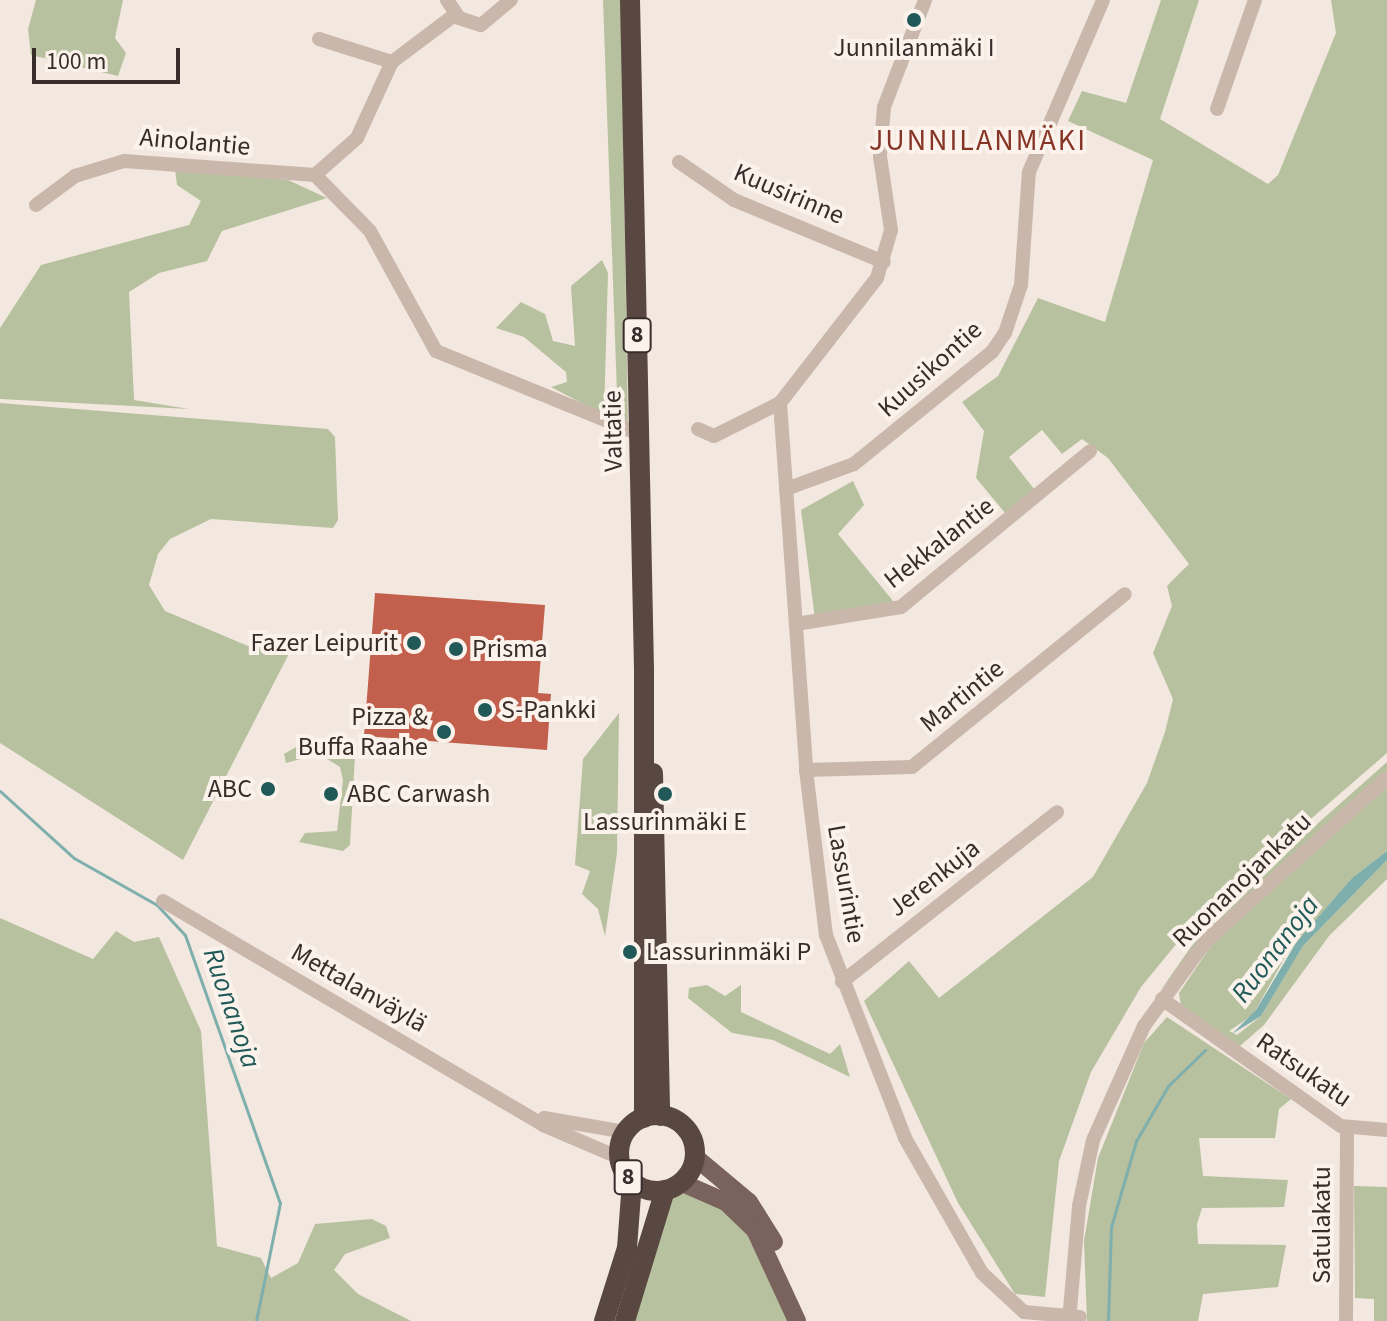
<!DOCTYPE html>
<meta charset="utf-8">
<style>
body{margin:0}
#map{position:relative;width:1387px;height:1321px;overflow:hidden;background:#f2e8df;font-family:"Source Sans 3",sans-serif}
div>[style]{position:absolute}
.green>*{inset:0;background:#b8c19f}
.water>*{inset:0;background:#7eafad}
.stream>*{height:3px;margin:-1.5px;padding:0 1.5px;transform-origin:1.5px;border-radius:1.5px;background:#7eafad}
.building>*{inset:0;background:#c2604d}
.minor>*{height:14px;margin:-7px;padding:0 7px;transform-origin:7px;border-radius:7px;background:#cab7ab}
.major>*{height:18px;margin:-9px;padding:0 9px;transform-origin:9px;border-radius:9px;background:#79635c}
.highway>*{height:20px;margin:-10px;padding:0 10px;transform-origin:10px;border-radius:10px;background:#594741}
.highway>.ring{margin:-10px;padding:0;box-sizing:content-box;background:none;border:20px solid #594741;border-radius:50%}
.dots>*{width:22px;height:22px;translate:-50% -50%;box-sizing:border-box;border:4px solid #faf2eb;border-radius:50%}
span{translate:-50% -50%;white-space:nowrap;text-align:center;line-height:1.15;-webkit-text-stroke:8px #faf2eb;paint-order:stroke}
.shield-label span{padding:2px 6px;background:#faf2eb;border:2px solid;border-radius:6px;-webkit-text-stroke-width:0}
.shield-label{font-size:24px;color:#382d2a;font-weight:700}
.poi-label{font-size:26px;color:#382d2a}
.right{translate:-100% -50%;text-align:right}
.left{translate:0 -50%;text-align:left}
.street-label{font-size:26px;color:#382d2a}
.water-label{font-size:28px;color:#205958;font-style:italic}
.quarter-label{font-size:30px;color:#853425;letter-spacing:2px}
.scale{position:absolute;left:32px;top:48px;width:148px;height:36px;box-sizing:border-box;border:4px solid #382d2a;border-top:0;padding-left:10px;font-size:24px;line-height:28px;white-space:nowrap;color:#382d2a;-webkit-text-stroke:6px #faf2eb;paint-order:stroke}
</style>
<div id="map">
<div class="green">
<i style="clip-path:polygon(36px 0,123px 0,115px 38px,126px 53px,118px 76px,31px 55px,28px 29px)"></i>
<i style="clip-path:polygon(603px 0,621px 0,628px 426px,618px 422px)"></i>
<i style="clip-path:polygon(1161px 0,1199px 0,1160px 119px,1268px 184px,1278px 175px,1336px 33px,1331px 0,1387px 0,1387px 753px,1200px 915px,1141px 987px,1091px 1072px,1059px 1161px,1045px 1297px,1015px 1294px,958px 1203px,864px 1001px,909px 961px,939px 998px,1093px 877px,1147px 783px,1165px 732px,1173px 699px,1153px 653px,1172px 606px,1167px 586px,1189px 564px,1108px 458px,1082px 439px,1062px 454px,1042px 430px,1009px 457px,1038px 494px,1006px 514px,976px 478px,984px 431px,962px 402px,998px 376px,1038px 298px,1105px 322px,1153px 160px,1068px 121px,1082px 91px,1126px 103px)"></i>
<i style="clip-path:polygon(175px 169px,288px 180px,327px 198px,222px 231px,207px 261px,159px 273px,129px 292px,134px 400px,189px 409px,0 399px,0 328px,41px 265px,189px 225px,201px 201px,177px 185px)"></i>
<i style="clip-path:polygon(602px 260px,608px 273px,604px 415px,551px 387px,567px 382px,566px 372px,524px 337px,496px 328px,521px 302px,545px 314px,553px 341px,575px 346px,571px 286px)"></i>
<i style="clip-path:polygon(0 403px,328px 429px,335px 437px,338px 520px,333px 528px,211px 519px,170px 539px,158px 554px,149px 585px,165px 611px,248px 646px,296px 640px,183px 860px,0 743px)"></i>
<i style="clip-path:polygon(853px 481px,864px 505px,838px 534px,898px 607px,815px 619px,801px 510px)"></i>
<i style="clip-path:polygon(619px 713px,617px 853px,605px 936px,598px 909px,582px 894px,590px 871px,575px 865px,583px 759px)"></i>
<i style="clip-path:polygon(303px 743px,355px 755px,350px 845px,343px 851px,299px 842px,305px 833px,337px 831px,343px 780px,340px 767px,319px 754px,286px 763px,284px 754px)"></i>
<i style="clip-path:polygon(1387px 762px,1387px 772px,1217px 922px,1160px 991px,1212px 917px)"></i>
<i style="clip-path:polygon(1387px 787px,1387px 851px,1352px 878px,1285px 957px,1253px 1015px,1229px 1031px,1237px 1035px,1261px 1016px,1303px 946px,1387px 860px,1387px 879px,1329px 936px,1264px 1025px,1240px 1046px,1181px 1006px,1179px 993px,1215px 940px)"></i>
<i style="clip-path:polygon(0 918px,93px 959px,116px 931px,134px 942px,159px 937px,201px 1031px,217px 1246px,261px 1258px,271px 1278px,298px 1263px,315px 1224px,372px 1219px,386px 1226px,390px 1238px,345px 1254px,334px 1270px,358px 1294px,411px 1321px,0 1321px)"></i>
<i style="clip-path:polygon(707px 985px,725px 996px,741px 985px,741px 1012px,830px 1054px,840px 1044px,850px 1077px,773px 1040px,732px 1033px,688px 998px,689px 988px)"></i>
<i style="clip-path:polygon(1167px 1017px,1291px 1099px,1279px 1109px,1275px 1138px,1199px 1138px,1203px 1176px,1288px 1180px,1284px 1207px,1202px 1208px,1197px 1224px,1198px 1244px,1286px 1245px,1278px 1287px,1203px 1294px,1198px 1321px,1087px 1321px,1084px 1241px,1098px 1158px,1144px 1043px)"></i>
<i style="clip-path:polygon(1354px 1186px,1387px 1187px,1387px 1321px,1374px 1321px,1374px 1299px,1355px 1298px)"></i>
<i style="clip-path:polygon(687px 1192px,708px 1196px,750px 1235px,788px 1321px,630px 1321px,668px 1200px)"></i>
</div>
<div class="water">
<i style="clip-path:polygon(1387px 851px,1387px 860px,1303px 946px,1261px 1016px,1232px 1034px,1256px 1010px,1296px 943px,1352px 878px)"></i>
</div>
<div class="stream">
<i style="left:0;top:791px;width:100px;rotate:42.2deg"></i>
<i style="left:74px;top:858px;width:95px;rotate:29.5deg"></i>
<i style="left:157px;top:905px;width:41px;rotate:47deg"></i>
<i style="left:185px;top:935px;width:284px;rotate:70.5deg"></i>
<i style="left:280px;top:1203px;width:120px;rotate:101.5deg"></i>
<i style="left:1108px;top:1321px;width:94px;rotate:-88.2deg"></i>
<i style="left:1111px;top:1227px;width:90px;rotate:-73.8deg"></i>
<i style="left:1136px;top:1141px;width:64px;rotate:-59.8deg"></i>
<i style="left:1168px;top:1086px;width:52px;rotate:-44.2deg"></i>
</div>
<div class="building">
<i style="clip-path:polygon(375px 593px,545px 605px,538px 693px,551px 694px,547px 750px,364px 736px)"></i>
</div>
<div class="minor">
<i style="left:447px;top:0;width:22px;rotate:56deg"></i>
<i style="left:459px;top:18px;width:23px;rotate:18deg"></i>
<i style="left:481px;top:25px;width:39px;rotate:-40deg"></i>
<i style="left:319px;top:39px;width:77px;rotate:17.5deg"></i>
<i style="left:1217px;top:109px;width:115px;rotate:-70.8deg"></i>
<i style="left:679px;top:162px;width:67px;rotate:34.6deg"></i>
<i style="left:734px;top:200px;width:162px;rotate:22.5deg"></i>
<i style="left:315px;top:175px;width:78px;rotate:45.5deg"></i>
<i style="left:370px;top:231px;width:137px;rotate:61.2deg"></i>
<i style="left:436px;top:351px;width:219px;rotate:22.2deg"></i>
<i style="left:315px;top:175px;width:56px;rotate:-41.4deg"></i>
<i style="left:357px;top:138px;width:84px;rotate:-65.3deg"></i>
<i style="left:392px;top:62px;width:80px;rotate:-36.9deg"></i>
<i style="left:36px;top:205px;width:49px;rotate:-36.6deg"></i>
<i style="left:75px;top:176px;width:51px;rotate:-17deg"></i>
<i style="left:124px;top:161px;width:192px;rotate:4.2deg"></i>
<i style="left:780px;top:403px;width:368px;rotate:85.9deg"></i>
<i style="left:806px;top:770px;width:166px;rotate:83.1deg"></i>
<i style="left:826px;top:935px;width:218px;rotate:68.7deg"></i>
<i style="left:905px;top:1138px;width:155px;rotate:60.3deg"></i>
<i style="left:982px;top:1273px;width:57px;rotate:42.9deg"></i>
<i style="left:1024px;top:1312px;width:56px;rotate:5.1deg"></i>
<i style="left:698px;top:429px;width:17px;rotate:24deg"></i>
<i style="left:714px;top:436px;width:74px;rotate:-26.6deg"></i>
<i style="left:780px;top:403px;width:158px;rotate:-52.2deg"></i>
<i style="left:877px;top:278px;width:50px;rotate:-73.7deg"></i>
<i style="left:891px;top:230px;width:75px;rotate:-98.5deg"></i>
<i style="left:880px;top:156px;width:49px;rotate:-85.3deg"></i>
<i style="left:884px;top:107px;width:115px;rotate:-69deg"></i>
<i style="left:786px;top:489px;width:72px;rotate:-20.2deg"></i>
<i style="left:854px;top:464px;width:178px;rotate:-39.1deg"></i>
<i style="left:992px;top:352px;width:23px;rotate:-56deg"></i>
<i style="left:1005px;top:333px;width:51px;rotate:-71.6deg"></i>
<i style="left:1021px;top:285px;width:113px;rotate:-86deg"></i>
<i style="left:1029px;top:172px;width:187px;rotate:-66.7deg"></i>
<i style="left:796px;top:624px;width:106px;rotate:-9.2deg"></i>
<i style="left:901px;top:607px;width:245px;rotate:-39.5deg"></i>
<i style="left:806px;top:770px;width:106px;rotate:-1.6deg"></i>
<i style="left:912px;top:767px;width:274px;rotate:-39.1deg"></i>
<i style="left:163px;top:901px;width:441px;rotate:30.5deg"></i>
<i style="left:543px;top:1125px;width:84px;rotate:23.2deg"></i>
<i style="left:842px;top:982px;width:274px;rotate:-38.3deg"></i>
<i style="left:1162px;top:999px;width:219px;rotate:35.4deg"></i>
<i style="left:1341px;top:1126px;width:46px;rotate:5deg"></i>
<i style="left:544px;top:1118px;width:82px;rotate:9.8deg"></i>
<i style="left:1069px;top:1321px;width:115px;rotate:-85deg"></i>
<i style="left:1079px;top:1206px;width:67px;rotate:-78deg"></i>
<i style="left:1093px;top:1140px;width:125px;rotate:-65.9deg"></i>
<i style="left:1144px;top:1026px;width:105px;rotate:-53.9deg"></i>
<i style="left:1206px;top:941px;width:244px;rotate:-42deg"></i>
<i style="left:1346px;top:1321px;width:192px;rotate:-89.7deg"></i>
</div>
<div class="major">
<i style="left:695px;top:1157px;width:70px;rotate:39.8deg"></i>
<i style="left:749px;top:1202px;width:47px;rotate:58deg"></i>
<i style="left:680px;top:1182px;width:50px;rotate:23.5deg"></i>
<i style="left:726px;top:1202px;width:40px;rotate:44deg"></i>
<i style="left:755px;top:1230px;width:100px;rotate:65.2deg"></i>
</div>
<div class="highway">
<i style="left:630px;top:0;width:670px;rotate:88.8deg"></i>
<i style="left:644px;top:670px;width:448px;rotate:90deg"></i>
<i style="left:653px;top:773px;width:343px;rotate:88.8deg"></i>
<i class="ring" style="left:619px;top:1115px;width:56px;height:56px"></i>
<i style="left:604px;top:1321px;width:77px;rotate:-72.5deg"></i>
<i style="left:627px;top:1248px;width:66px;rotate:-85.7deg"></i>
<i style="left:625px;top:1321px;width:137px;rotate:-73deg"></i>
</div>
<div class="dots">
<i style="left:914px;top:20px;background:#205958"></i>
<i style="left:414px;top:643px;background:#205958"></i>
<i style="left:456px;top:649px;background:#205958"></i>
<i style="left:485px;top:710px;background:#205958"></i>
<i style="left:444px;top:732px;background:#205958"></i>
<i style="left:268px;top:789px;background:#205958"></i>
<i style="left:331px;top:794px;background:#205958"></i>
<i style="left:665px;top:794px;background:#205958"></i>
<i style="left:630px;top:952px;background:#205958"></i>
</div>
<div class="shield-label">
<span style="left:637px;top:335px">8</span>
<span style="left:628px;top:1177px">8</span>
</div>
<div class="poi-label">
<span style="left:914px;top:48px">Junnilanmäki I</span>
<span class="right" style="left:398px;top:643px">Fazer Leipurit</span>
<span class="left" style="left:472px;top:649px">Prisma</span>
<span class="left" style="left:501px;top:710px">S-Pankki</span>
<span class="right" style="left:428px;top:732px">Pizza &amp;<br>Buffa Raahe</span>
<span class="right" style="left:252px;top:789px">ABC</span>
<span class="left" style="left:347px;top:794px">ABC Carwash</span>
<span style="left:665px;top:822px">Lassurinmäki E</span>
<span class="left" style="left:646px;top:952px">Lassurinmäki P</span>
</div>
<div class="street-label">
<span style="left:195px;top:142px;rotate:5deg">Ainolantie</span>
<span style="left:789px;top:194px;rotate:23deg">Kuusirinne</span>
<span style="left:930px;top:369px;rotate:-42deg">Kuusikontie</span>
<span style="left:613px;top:431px;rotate:-91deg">Valtatie</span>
<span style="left:939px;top:543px;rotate:-38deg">Hekkalantie</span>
<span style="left:962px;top:696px;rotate:-39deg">Martintie</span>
<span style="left:934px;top:878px;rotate:-38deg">Jerenkuja</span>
<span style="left:1242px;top:880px;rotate:-44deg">Ruonanojankatu</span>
<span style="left:846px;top:884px;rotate:80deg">Lassurintie</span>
<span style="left:359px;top:988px;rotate:30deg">Mettalanväylä</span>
<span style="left:1304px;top:1070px;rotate:35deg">Ratsukatu</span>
<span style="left:1322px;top:1225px;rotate:-90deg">Satulakatu</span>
</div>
<div class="water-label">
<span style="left:1275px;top:949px;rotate:-53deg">Ruonanoja</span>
<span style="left:232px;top:1008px;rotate:71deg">Ruonanoja</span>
</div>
<div class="quarter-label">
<span style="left:978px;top:141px">JUNNILANMÄKI</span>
</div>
<div class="scale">100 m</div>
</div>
